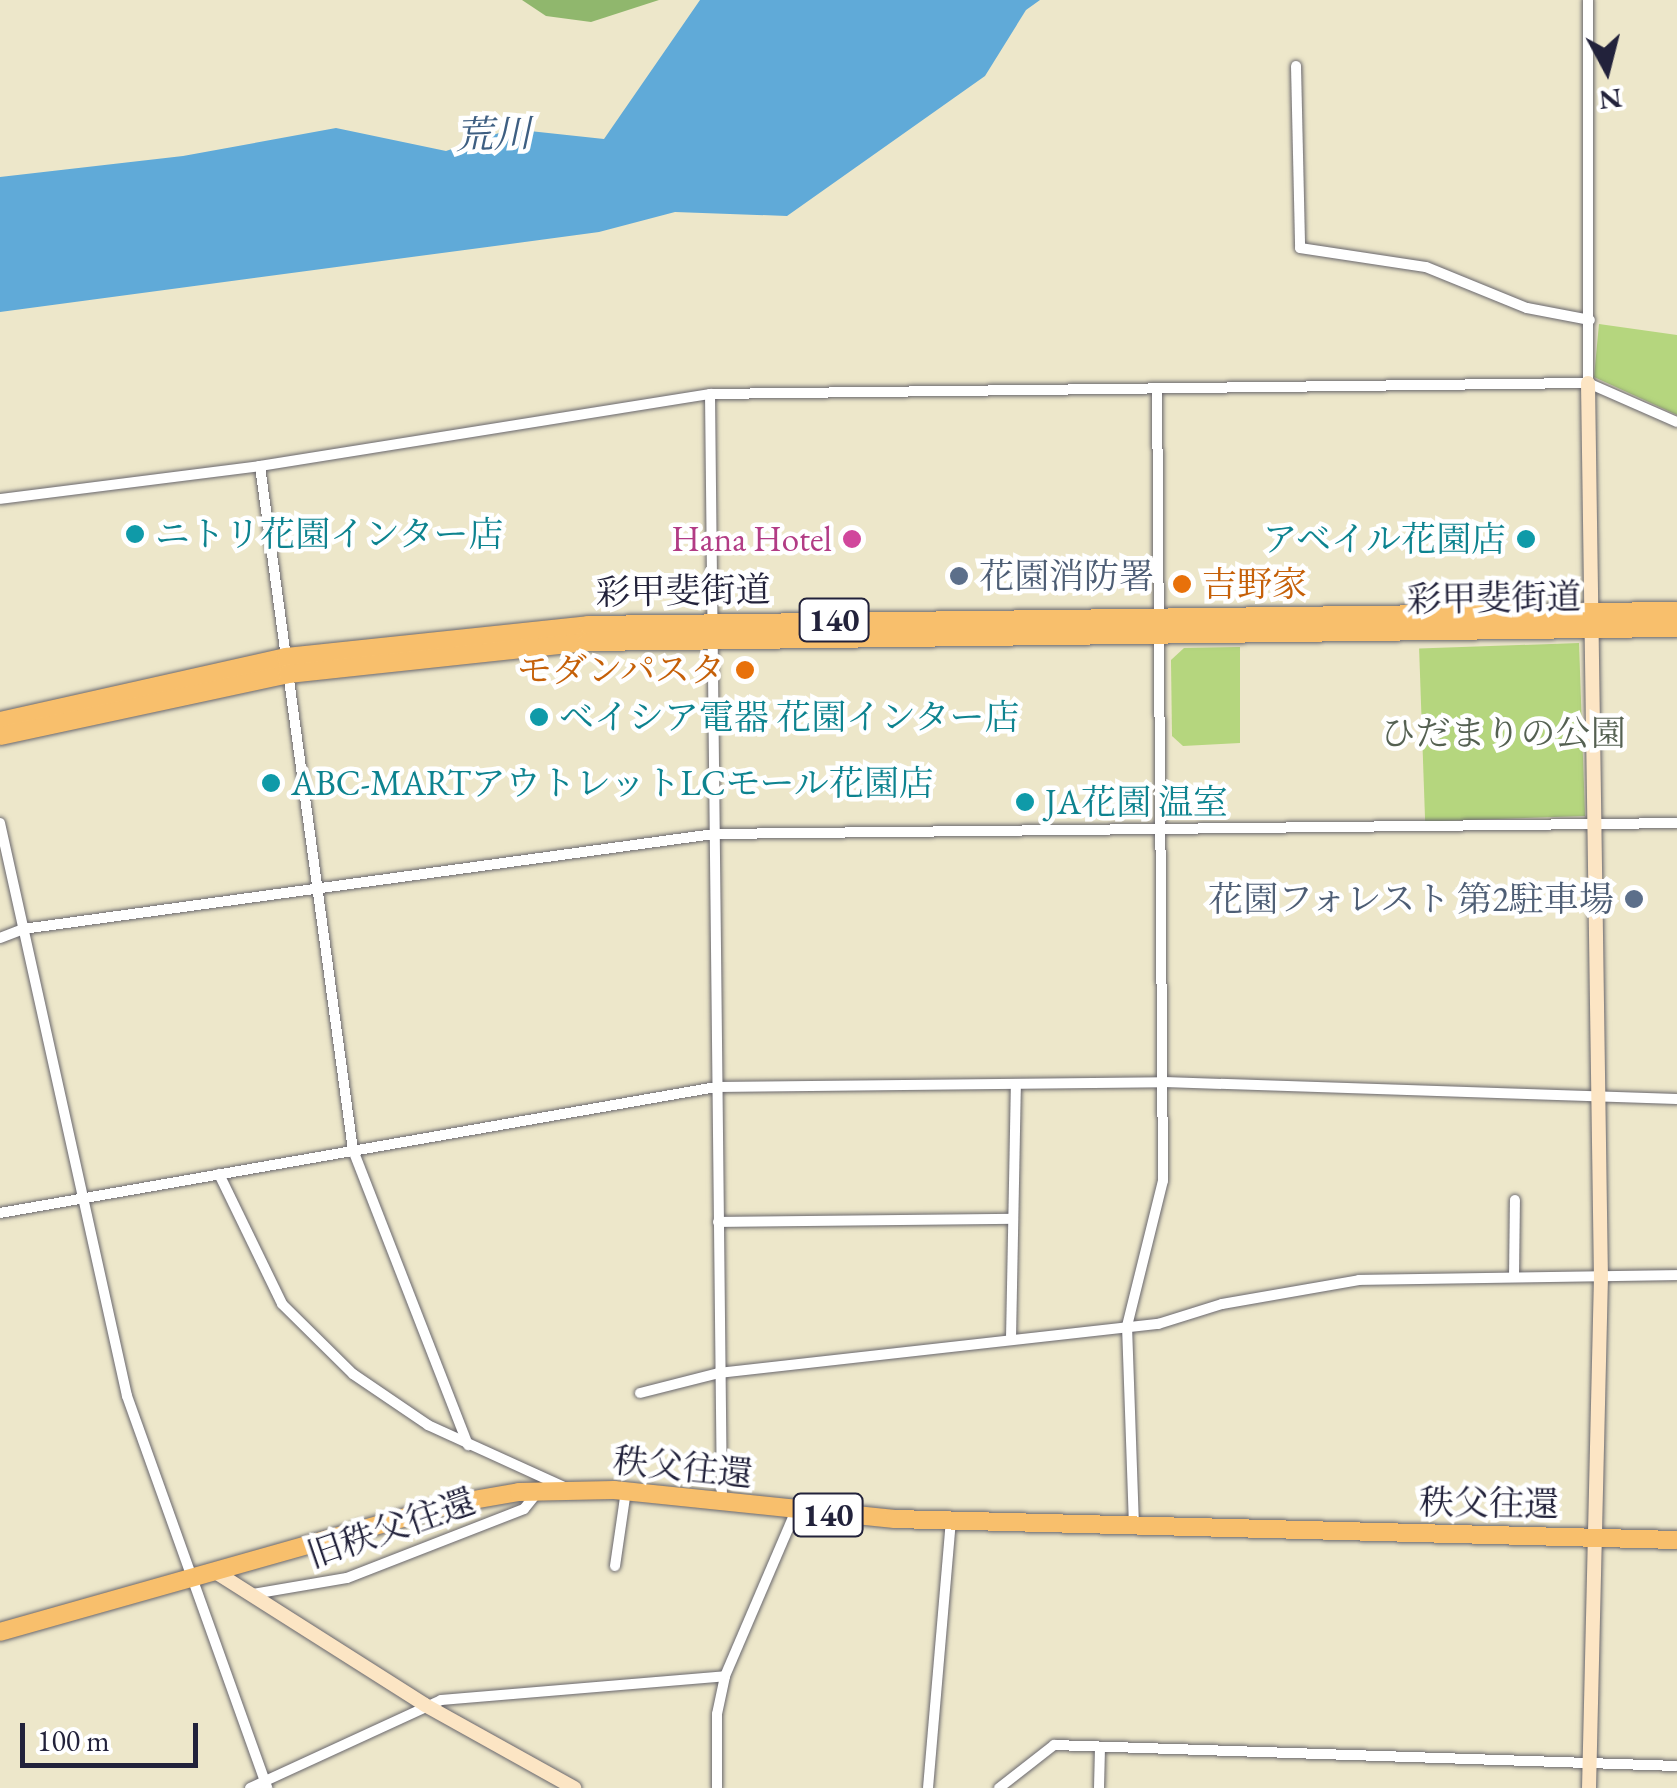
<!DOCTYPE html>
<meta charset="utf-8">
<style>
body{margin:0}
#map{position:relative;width:1677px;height:1788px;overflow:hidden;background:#ede7ca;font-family:"EB Garamond","Noto Serif JP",serif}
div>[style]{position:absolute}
.green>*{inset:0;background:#b5d67e;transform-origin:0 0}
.forest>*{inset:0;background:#90b76d}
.water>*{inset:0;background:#60aad8}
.roads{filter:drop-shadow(0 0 2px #69676d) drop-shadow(0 0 2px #69676d)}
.street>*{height:10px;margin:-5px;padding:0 5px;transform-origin:5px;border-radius:5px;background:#fff}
.secondary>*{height:14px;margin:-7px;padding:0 7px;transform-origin:7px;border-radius:7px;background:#fce5c4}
.highway>*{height:18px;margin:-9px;padding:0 9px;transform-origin:9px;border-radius:9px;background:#f8bf6c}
.dots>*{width:28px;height:28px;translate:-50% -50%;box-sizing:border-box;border:5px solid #fff;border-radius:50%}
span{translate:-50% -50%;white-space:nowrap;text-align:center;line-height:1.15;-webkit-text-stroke:9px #fff;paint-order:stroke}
.shield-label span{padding:2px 8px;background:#fff;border:2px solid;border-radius:8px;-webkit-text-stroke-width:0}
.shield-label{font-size:32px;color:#22223b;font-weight:700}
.culture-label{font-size:35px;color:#0d838f}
.left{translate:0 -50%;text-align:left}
.right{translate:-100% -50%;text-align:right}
.hotel-label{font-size:35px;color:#b23c85}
.service-label{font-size:35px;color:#4e5e75}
.food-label{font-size:35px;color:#c56008}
.street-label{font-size:35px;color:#22223b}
.park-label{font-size:35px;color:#556152}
.water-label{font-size:38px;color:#3e5f82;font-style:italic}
.north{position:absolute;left:1557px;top:20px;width:100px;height:100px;-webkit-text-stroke:8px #fff;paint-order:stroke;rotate:173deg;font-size:28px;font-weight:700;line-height:40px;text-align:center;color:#22223b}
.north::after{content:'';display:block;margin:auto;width:35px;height:45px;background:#22223b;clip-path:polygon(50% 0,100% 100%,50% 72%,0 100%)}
.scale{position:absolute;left:20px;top:1723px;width:178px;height:45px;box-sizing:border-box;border:5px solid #22223b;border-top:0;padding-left:12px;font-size:30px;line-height:35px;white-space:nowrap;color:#22223b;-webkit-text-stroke:8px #fff;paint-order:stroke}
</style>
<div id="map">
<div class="green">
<i style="clip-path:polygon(1599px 324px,1677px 335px,1677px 415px,1594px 377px)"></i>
<i style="left:1579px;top:643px;width:173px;height:160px;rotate:88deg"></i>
<i style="clip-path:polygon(1240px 647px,1240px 743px,1183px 746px,1172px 736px,1171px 660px,1184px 648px)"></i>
</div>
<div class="forest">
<i style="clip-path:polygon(522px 0,659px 0,591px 22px,546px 16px)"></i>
</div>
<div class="water">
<i style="clip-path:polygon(700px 0,1040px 0,1026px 10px,985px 76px,787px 216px,675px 212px,599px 232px,0 312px,0 177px,183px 156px,336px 128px,446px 151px,511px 129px,604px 139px)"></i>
</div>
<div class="roads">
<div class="street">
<i style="left:1588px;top:0;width:383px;rotate:90deg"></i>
<i style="left:1296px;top:66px;width:182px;rotate:88.7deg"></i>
<i style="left:1300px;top:248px;width:127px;rotate:8.6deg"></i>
<i style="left:1426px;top:267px;width:109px;rotate:22.1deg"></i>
<i style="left:1527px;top:308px;width:64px;rotate:10.8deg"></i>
<i style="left:710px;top:394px;width:1109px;rotate:89.38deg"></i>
<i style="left:260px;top:466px;width:690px;rotate:82.26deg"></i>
<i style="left:353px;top:1150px;width:317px;rotate:68.7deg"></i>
<i style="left:0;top:499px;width:262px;rotate:-7.2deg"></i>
<i style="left:260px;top:466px;width:456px;rotate:-9.1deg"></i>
<i style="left:710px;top:394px;width:878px;rotate:-0.72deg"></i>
<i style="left:1588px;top:383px;width:97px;rotate:23.7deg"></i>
<i style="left:0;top:823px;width:587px;rotate:77.5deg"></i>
<i style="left:127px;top:1396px;width:416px;rotate:70.3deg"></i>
<i style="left:0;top:938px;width:25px;rotate:-21deg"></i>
<i style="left:23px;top:929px;width:697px;rotate:-7.83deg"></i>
<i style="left:714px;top:834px;width:963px;rotate:-0.65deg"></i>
<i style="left:219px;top:1174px;width:144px;rotate:64.1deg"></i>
<i style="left:282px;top:1304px;width:100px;rotate:44.6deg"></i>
<i style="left:353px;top:1374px;width:91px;rotate:34.2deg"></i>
<i style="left:428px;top:1425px;width:149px;rotate:24.5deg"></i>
<i style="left:0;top:1213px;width:727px;rotate:-9.98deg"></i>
<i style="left:716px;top:1087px;width:448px;rotate:-0.6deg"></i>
<i style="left:1164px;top:1082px;width:513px;rotate:1.9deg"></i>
<i style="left:718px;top:1222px;width:295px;rotate:-0.6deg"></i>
<i style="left:1514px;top:1277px;width:77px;rotate:-89.3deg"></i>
<i style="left:1011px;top:1339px;width:255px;rotate:-88.9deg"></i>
<i style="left:640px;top:1393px;width:81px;rotate:-14.2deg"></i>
<i style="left:719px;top:1373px;width:442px;rotate:-6.4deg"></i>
<i style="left:1158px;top:1324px;width:67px;rotate:-17.4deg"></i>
<i style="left:1222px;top:1304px;width:139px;rotate:-9.9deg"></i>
<i style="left:1359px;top:1280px;width:318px;rotate:-0.9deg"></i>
<i style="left:1134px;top:1526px;width:200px;rotate:-92deg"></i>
<i style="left:1127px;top:1326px;width:149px;rotate:-76.1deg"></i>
<i style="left:1163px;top:1181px;width:792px;rotate:-90.43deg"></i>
<i style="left:615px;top:1566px;width:76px;rotate:-81.7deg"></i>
<i style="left:253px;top:1594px;width:95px;rotate:-9.7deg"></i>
<i style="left:347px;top:1578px;width:190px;rotate:-21.3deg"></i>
<i style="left:524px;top:1509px;width:22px;rotate:-51deg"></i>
<i style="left:250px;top:1788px;width:210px;rotate:-24.7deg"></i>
<i style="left:441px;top:1700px;width:285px;rotate:-4.8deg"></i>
<i style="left:717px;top:1788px;width:74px;rotate:-90deg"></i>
<i style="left:717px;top:1714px;width:39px;rotate:-78deg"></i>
<i style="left:725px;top:1676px;width:177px;rotate:-66.8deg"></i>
<i style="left:928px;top:1788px;width:268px;rotate:-85.1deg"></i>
<i style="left:999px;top:1788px;width:70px;rotate:-38deg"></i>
<i style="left:1054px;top:1745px;width:623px;rotate:1.93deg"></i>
<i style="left:1099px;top:1788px;width:41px;rotate:-88.6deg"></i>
</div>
<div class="secondary">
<i style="left:1588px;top:383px;width:893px;rotate:89.17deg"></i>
<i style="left:1601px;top:1276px;width:512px;rotate:91.34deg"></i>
<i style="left:214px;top:1571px;width:250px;rotate:32.4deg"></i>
<i style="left:425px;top:1705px;width:171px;rotate:29.1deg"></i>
</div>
<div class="highway">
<i style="left:0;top:721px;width:293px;rotate:-12.6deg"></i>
<i style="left:286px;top:657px;width:304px;rotate:-6deg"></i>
<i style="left:588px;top:625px;width:1089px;rotate:-0.74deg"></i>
<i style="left:0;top:736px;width:295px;rotate:-12.1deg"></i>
<i style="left:288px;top:674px;width:301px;rotate:-6.1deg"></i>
<i style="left:587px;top:642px;width:1090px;rotate:-0.74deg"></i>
<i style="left:0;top:1632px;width:474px;rotate:-15.8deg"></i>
<i style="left:456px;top:1503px;width:64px;rotate:-9.9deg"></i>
<i style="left:519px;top:1492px;width:95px;rotate:-1.2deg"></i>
<i style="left:614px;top:1490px;width:282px;rotate:5.9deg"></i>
<i style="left:895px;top:1519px;width:782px;rotate:1.54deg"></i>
</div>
</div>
<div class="dots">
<i style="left:135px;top:534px;background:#0f9aa8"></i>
<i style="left:852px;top:539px;background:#d1479c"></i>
<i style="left:1526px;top:539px;background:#0f9aa8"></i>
<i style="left:959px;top:576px;background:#5c6f8a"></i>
<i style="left:1182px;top:584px;background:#e8710a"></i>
<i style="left:745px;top:670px;background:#e8710a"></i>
<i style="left:539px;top:717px;background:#0f9aa8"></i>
<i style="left:271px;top:783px;background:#0f9aa8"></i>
<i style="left:1025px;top:802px;background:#0f9aa8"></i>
<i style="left:1634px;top:899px;background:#5c6f8a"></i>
</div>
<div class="shield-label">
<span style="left:834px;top:620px">140</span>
<span style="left:828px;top:1515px">140</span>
</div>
<div class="culture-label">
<span class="left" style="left:155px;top:534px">ニトリ花園インター店</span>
<span class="right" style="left:1506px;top:539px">アベイル花園店</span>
<span class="left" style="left:559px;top:717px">ベイシア電器 花園インター店</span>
<span class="left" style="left:291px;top:783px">ABC-MARTアウトレットLCモール花園店</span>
<span class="left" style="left:1045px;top:802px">JA花園 温室</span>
</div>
<div class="hotel-label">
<span class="right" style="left:832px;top:539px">Hana Hotel</span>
</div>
<div class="service-label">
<span class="left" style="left:979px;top:576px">花園消防署</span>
<span class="right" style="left:1614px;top:899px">花園フォレスト 第2駐車場</span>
</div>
<div class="food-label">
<span class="left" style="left:1202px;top:584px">吉野家</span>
<span class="right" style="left:725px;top:670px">モダンパスタ</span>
</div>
<div class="street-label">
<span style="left:683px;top:591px;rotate:-1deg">彩甲斐街道</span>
<span style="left:1494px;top:598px;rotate:-1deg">彩甲斐街道</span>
<span style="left:683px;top:1467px;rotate:6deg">秩父往還</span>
<span style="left:1489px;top:1503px;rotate:1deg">秩父往還</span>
<span style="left:391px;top:1528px;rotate:-19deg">旧秩父往還</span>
</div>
<div class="park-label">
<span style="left:1503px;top:733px">ひだまりの公園</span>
</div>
<div class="water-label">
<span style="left:493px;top:134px;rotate:-2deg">荒川</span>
</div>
<div class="north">N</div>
<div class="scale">100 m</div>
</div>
